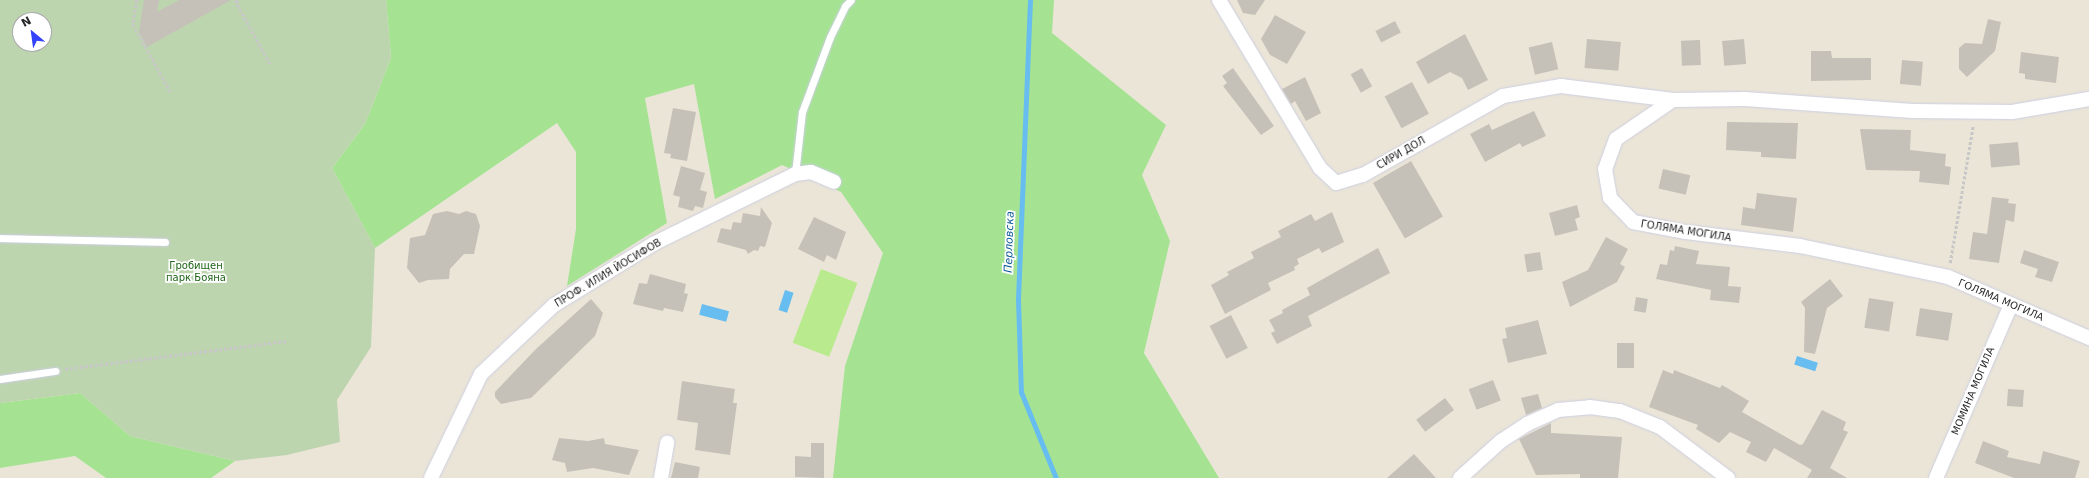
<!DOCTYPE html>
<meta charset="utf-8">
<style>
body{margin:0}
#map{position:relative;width:2089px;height:478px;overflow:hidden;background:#ebe5d8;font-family:"DejaVu Sans",sans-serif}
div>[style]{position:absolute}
.green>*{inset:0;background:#a5e393}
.cemetery>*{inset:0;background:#bdd5af}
.pitch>*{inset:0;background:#b9eb8e;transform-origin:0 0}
.water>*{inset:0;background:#67bdf0;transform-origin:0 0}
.stream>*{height:5px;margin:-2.5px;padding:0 2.5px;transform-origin:2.5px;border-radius:2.5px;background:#67bdf0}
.building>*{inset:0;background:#c6c1b8;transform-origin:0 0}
.path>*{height:2.5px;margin-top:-1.25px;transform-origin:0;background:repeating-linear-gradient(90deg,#c7c7c7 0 3px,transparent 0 5px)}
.roads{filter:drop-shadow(0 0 1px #cdcfe1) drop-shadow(0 0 1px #cdcfe1)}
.lane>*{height:7px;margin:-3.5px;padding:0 3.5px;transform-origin:3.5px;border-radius:3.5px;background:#fff}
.street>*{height:14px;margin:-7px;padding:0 7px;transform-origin:7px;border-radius:7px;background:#fff}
span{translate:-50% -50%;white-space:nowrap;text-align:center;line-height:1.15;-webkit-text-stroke:3.5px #fff;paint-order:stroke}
.street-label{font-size:10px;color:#272727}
.park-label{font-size:10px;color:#1f6418}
.water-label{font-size:11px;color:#0a5898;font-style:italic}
.north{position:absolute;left:12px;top:12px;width:40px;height:40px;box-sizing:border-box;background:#fff;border:1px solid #a9a9a9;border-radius:50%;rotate:331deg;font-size:11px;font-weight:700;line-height:16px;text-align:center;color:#272727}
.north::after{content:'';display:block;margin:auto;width:14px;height:18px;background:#3342fd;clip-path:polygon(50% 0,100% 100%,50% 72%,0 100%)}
</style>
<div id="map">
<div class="green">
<i style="clip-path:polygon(386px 0,1054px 0,1052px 33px,1166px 125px,1142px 175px,1170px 241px,1144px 353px,1219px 478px,833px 478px,845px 366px,883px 253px,841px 192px,782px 165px,715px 199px,694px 84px,645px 98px,667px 223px,567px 286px,576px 229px,576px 152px,557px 123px,375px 248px,332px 168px,365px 124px,391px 58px)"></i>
<i style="clip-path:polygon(80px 393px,130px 436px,235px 461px,211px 478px,106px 478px,75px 456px,0 468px,0 403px)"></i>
</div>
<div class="cemetery">
<i style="clip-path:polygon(evenodd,0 0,386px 0,391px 58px,365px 124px,332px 168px,375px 248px,371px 347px,337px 400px,340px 442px,287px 455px,235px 461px,130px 436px,80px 393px,0 403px,0 0,20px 20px,44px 20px,44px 44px,20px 44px,20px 20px)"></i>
</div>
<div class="pitch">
<i style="left:821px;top:269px;width:39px;height:79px;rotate:21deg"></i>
</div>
<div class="water">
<i style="left:785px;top:290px;width:9px;height:21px;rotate:18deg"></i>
<i style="left:702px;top:304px;width:28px;height:11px;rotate:15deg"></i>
<i style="left:1797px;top:356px;width:22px;height:9px;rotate:18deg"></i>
</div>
<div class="stream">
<i style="left:1030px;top:0;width:299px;rotate:92.3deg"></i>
<i style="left:1018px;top:299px;width:93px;rotate:88.2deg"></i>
<i style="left:1021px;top:392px;width:93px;rotate:67.9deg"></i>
</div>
<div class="building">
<i style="clip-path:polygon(144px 0,159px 0,157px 12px,179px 0,231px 0,147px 47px,139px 32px)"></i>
<i style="clip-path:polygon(1237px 0,1265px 0,1255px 15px,1243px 13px)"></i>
<i style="clip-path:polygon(1275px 15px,1306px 32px,1287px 64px,1270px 55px,1261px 39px)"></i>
<i style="clip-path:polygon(1988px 19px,2001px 22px,1995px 51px,1967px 77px,1959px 69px,1959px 48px,1965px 43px,1982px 44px)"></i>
<i style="left:1395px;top:21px;width:13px;height:22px;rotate:63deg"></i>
<i style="clip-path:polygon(1465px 34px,1488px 80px,1468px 90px,1462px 78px,1450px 72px,1428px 84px,1416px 62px)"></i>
<i style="left:1587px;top:39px;width:34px;height:29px;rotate:5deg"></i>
<i style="left:1744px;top:39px;width:25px;height:22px;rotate:85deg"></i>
<i style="left:1700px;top:40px;width:25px;height:19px;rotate:88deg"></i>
<i style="left:1552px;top:42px;width:28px;height:24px;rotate:77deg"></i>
<i style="clip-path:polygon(1811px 51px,1831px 51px,1832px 58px,1871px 58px,1871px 80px,1811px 81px)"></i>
<i style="clip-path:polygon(2021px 52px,2059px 57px,2056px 83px,2025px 79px,2025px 74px,2019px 73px)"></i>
<i style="left:1902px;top:60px;width:21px;height:24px;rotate:5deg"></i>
<i style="clip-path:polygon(1233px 68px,1274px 126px,1261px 135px,1223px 86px,1227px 83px,1222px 76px)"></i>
<i style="left:1362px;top:68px;width:21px;height:13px;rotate:61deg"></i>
<i style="clip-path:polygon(1305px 77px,1321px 113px,1306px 121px,1295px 101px,1291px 104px,1282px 89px)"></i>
<i style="left:1412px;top:82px;width:36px;height:31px;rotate:62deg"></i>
<i style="clip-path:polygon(673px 108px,696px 112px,687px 161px,670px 158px,671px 154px,664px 153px)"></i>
<i style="clip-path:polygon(1534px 111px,1546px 136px,1522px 147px,1520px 143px,1485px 162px,1470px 134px,1489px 124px,1492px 130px)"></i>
<i style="clip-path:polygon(1727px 122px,1798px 123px,1796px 159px,1761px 157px,1761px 152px,1726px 150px)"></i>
<i style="clip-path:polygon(1860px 129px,1911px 130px,1910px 150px,1946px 154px,1945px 166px,1951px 167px,1949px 185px,1919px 182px,1920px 171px,1866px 170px)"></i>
<i style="left:2018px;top:142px;width:23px;height:29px;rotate:85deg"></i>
<i style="left:1411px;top:161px;width:64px;height:44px;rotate:60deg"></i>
<i style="clip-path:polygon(681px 166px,705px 173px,700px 190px,707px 192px,703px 208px,695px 206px,693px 211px,678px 207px,680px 197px,673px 195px)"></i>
<i style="left:1663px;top:169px;width:28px;height:20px;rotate:13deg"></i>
<i style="clip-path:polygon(1757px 193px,1797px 198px,1793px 232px,1741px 225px,1743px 207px,1755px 209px)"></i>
<i style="clip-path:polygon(1992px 197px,2009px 199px,2008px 203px,2016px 204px,2014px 222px,2006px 220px,1999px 263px,1969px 259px,1973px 232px,1987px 234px)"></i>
<i style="clip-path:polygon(1577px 205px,1580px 217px,1575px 219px,1578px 230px,1555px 236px,1549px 213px)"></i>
<i style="clip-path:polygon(761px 207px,772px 223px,765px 247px,760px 246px,758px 251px,754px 250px,748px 254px,746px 250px,717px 242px,721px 228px,731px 230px,733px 222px,741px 223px,743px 213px,760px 216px)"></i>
<i style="clip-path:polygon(447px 211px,459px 214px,466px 211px,476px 214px,480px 226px,474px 254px,464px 254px,450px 269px,449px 279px,428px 280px,419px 283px,407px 268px,410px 238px,425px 235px,433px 214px)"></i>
<i style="clip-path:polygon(1332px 212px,1344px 242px,1322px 253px,1319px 248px,1297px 259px,1299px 264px,1294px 267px,1295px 270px,1268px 283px,1271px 290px,1225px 314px,1211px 285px,1229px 275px,1227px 272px,1254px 258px,1251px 252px,1281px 237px,1278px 231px,1311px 214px,1315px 221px)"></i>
<i style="clip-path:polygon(814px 217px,846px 232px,836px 260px,827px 255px,824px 262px,798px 249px)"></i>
<i style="clip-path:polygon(1606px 237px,1628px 249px,1620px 264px,1625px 267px,1617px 282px,1570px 307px,1562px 282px,1588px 270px)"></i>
<i style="clip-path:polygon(1675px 246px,1699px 251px,1696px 264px,1730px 267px,1728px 286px,1741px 287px,1739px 303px,1710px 300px,1711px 290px,1656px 279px,1660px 264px,1667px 265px,1670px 250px,1674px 251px)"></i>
<i style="clip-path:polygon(1378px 248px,1390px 273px,1308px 316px,1312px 326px,1277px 344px,1271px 333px,1275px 331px,1269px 320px,1283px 313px,1282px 310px,1310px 295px,1307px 288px)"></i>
<i style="clip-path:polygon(2024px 250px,2059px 262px,2052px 282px,2035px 277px,2038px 269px,2020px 263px)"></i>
<i style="left:1540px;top:252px;width:18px;height:16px;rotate:81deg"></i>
<i style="clip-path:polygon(650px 274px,686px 284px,684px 293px,688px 294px,683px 312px,664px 308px,663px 311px,633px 304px,639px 283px,647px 284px)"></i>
<i style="clip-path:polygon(1830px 279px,1843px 296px,1827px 308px,1815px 354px,1804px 352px,1805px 308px,1801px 302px)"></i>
<i style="left:1636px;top:297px;width:12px;height:14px;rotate:9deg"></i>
<i style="left:1869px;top:298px;width:25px;height:30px;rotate:9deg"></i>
<i style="clip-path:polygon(591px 299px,603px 313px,595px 336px,531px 398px,501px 404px,495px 397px,495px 392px,536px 349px)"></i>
<i style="left:1920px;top:308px;width:33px;height:28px;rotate:9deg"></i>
<i style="left:1231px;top:315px;width:37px;height:24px;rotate:63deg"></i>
<i style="clip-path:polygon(1538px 320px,1547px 354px,1508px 363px,1502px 339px,1507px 338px,1505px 328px)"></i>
<i style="left:1617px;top:343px;width:17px;height:25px"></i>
<i style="clip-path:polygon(1663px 370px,1673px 374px,1674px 370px,1720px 388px,1722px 385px,1749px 401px,1742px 412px,1800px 445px,1803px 444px,1822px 410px,1846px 422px,1843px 430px,1848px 432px,1830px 468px,1847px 478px,1807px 478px,1812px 470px,1774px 448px,1766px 462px,1746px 452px,1751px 442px,1730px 432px,1719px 443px,1696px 429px,1698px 425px,1649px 407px)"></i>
<i style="left:1493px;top:380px;width:22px;height:26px;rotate:69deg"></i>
<i style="clip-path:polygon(682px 381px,735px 389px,733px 403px,737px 403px,730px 455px,695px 450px,698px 423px,677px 420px)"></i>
<i style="left:2008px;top:389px;width:16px;height:17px;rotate:4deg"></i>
<i style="clip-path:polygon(1538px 394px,1542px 408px,1526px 415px,1521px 398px)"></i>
<i style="left:1445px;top:398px;width:15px;height:36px;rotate:53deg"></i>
<i style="clip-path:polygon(1551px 423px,1551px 433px,1622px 437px,1618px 478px,1580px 478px,1580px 474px,1536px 475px,1519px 439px)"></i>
<i style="clip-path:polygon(559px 438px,588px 441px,604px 438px,605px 444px,639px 450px,629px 475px,593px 468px,567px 472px,565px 463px,552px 460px)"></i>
<i style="clip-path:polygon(1983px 441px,2009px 451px,2007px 457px,2040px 464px,2043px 451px,2080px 461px,2075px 478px,2014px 478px,1975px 463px)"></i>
<i style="clip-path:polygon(811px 443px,824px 443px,824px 478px,795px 477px,795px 456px,811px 457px)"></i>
<i style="clip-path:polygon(1414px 454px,1436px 478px,1387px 478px)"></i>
<i style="clip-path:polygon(675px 462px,700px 467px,698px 478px,671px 478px)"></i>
</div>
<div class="path">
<i style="left:137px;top:0;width:24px;rotate:99deg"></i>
<i style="left:133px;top:24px;width:77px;rotate:61.1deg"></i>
<i style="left:235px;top:0;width:73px;rotate:61.3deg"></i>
<i style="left:236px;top:2px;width:4px;rotate:-27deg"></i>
<i style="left:1950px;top:263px;width:139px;rotate:-80.5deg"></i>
<i style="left:65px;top:369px;width:225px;rotate:-7.2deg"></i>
</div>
<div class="roads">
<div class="lane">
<i style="left:795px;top:174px;width:62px;rotate:-83.6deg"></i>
<i style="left:802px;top:112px;width:80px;rotate:-69.5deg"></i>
<i style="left:830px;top:37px;width:34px;rotate:-64deg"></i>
<i style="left:845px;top:6px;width:8px;rotate:-45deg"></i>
<i style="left:0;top:238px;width:165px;rotate:1.4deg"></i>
<i style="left:0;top:379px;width:56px;rotate:-8.3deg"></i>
</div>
<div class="street">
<i style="left:1219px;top:0;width:196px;rotate:59deg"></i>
<i style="left:1320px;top:168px;width:22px;rotate:43deg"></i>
<i style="left:1336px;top:183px;width:28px;rotate:-17deg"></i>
<i style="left:1363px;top:175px;width:161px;rotate:-29.4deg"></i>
<i style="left:1503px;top:96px;width:59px;rotate:-9.8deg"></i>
<i style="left:1561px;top:86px;width:113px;rotate:7.1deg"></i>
<i style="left:1673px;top:100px;width:72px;rotate:-0.8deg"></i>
<i style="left:1745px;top:99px;width:168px;rotate:4.1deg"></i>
<i style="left:1913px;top:111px;width:99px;rotate:0.6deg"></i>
<i style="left:2012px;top:112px;width:78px;rotate:-9.6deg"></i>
<i style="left:1673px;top:100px;width:69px;rotate:145.6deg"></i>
<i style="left:1616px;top:139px;width:32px;rotate:110deg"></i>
<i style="left:1605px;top:169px;width:29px;rotate:80deg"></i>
<i style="left:1610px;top:198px;width:33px;rotate:46deg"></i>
<i style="left:1633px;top:222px;width:54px;rotate:10.7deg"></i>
<i style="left:1686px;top:232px;width:115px;rotate:7deg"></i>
<i style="left:1800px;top:246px;width:151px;rotate:11.8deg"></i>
<i style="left:1948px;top:277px;width:154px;rotate:23.4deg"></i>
<i style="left:431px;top:478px;width:115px;rotate:-64.3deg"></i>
<i style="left:481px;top:374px;width:100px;rotate:-43.4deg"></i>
<i style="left:554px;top:305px;width:116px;rotate:-31.6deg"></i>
<i style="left:653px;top:244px;width:158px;rotate:-26.2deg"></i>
<i style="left:795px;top:174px;width:16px;rotate:-7deg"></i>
<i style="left:811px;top:172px;width:25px;rotate:23deg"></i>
<i style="left:661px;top:478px;width:36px;rotate:-80deg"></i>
<i style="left:1460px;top:478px;width:55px;rotate:-42.1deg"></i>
<i style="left:1501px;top:441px;width:31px;rotate:-33deg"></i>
<i style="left:1527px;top:424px;width:34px;rotate:-24deg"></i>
<i style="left:1558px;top:410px;width:32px;rotate:-5deg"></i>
<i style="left:1590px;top:407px;width:30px;rotate:8deg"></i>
<i style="left:1620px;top:411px;width:43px;rotate:21.8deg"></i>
<i style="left:1660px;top:427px;width:85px;rotate:36.9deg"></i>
<i style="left:1936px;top:478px;width:189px;rotate:-66.6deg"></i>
</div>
</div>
<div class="street-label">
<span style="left:1401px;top:153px;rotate:-30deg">СИРИ ДОЛ</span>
<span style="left:1686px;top:231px;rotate:9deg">ГОЛЯМА МОГИЛА</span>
<span style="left:608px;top:273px;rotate:-31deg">ПРОФ. ИЛИЯ ЙОСИФОВ</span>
<span style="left:2001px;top:300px;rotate:23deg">ГОЛЯМА МОГИЛА</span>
<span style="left:1973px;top:391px;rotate:-67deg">МОМИНА МОГИЛА</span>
</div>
<div class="park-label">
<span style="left:196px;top:271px">Гробищен<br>парк Бояна</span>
</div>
<div class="water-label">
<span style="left:1010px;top:242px;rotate:-88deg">Перловска</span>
</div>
<div class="north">N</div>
</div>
